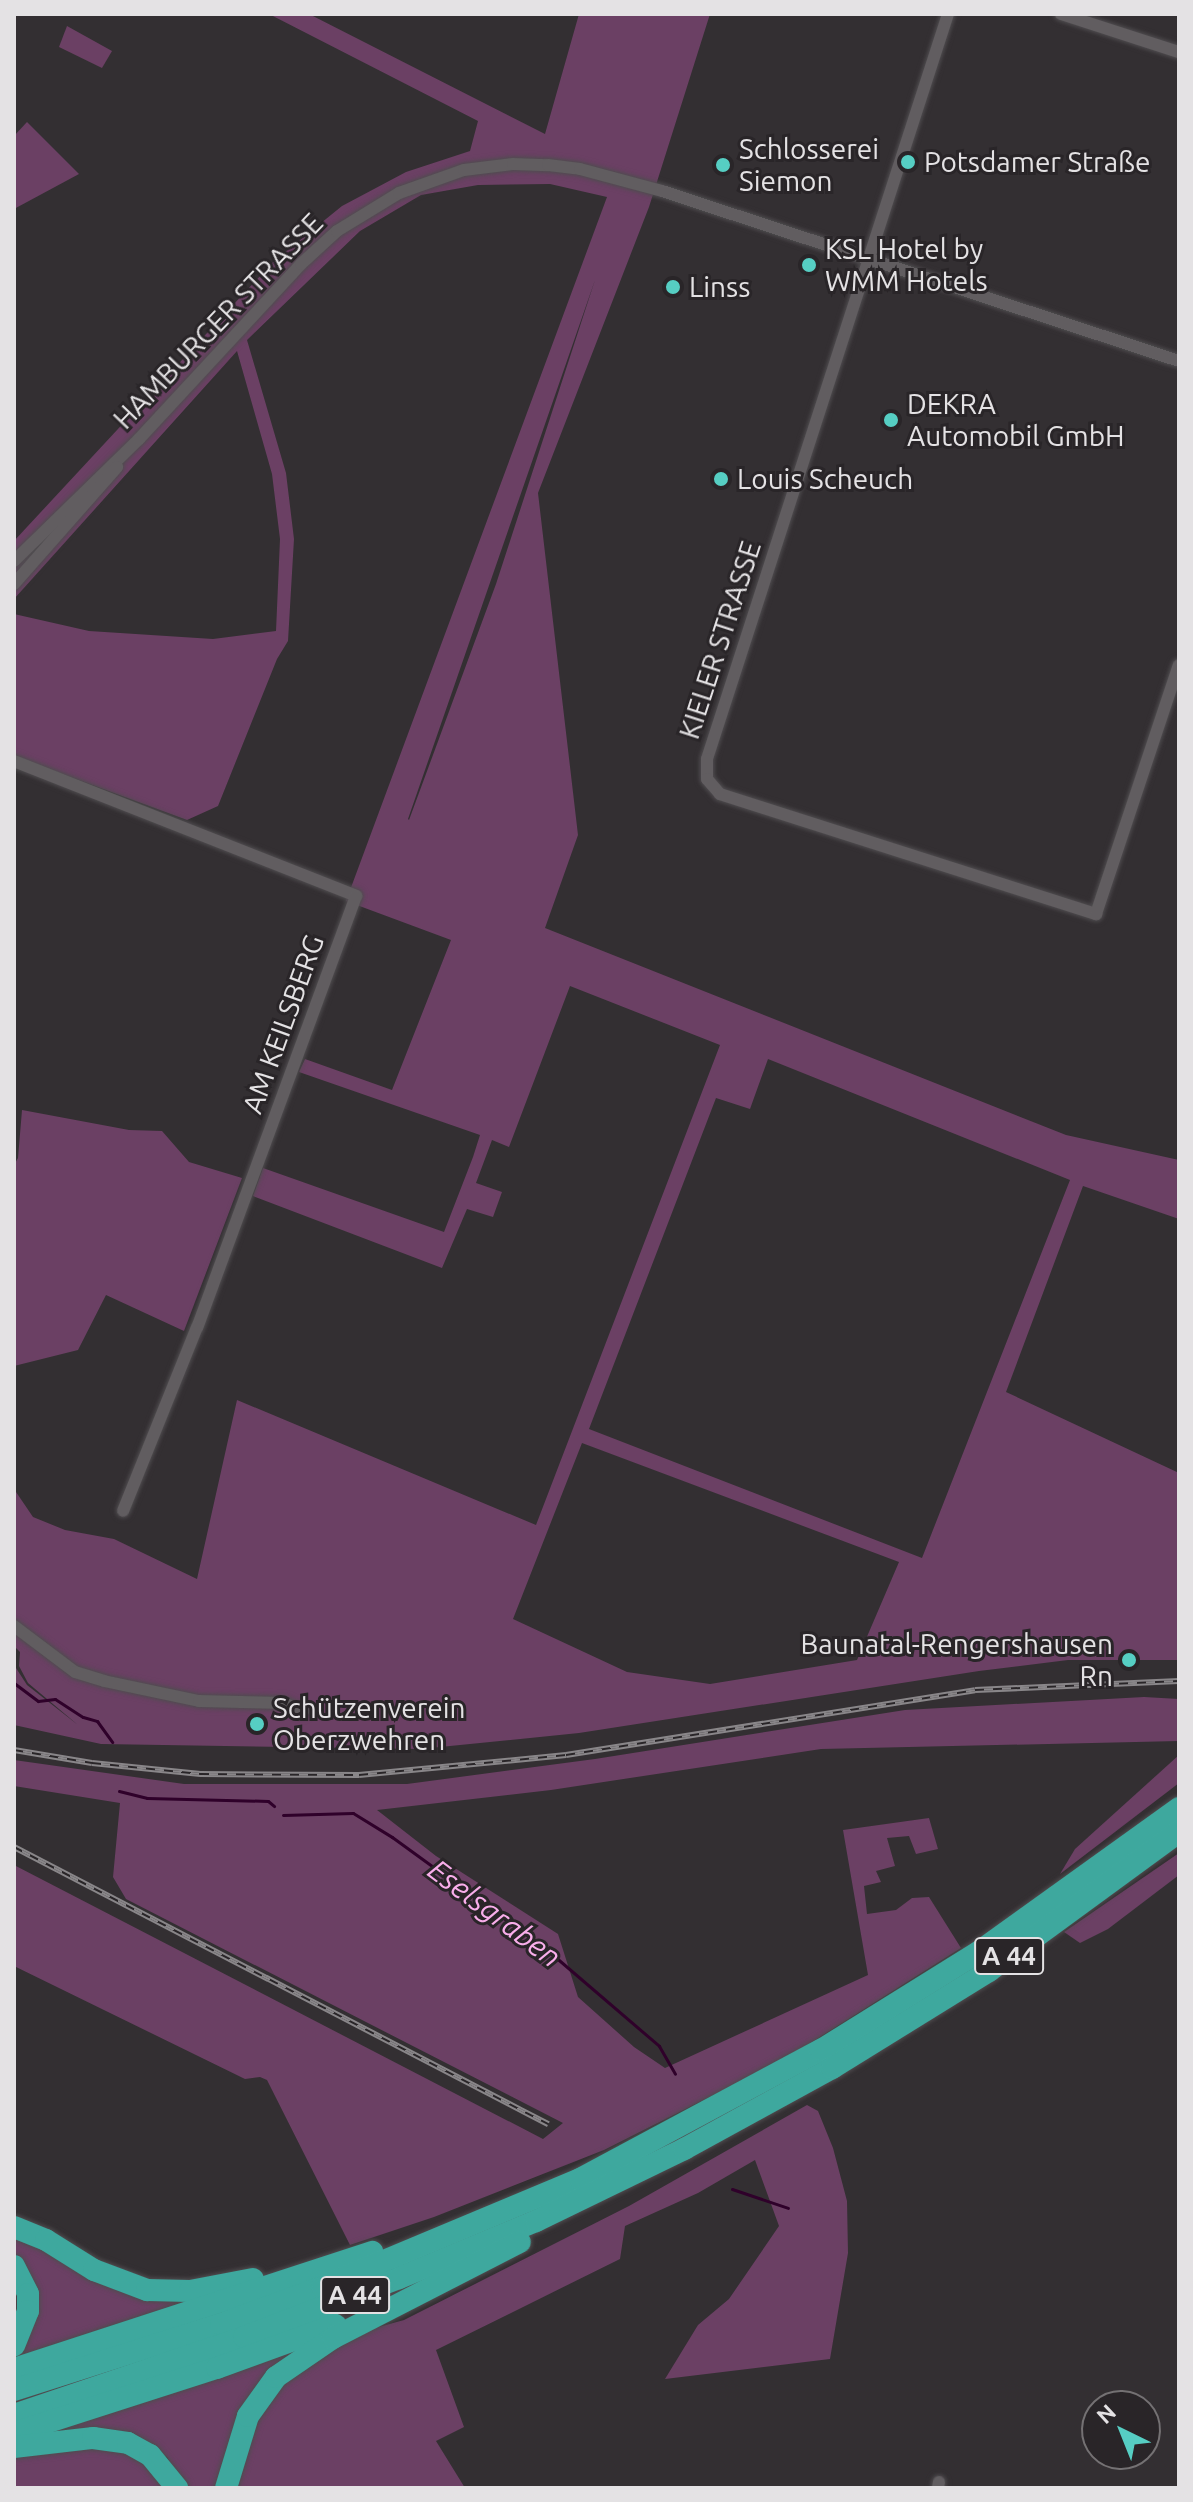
<!DOCTYPE html>
<meta charset="utf-8">
<style>
body{margin:0}
#map{position:relative;width:1193px;height:2502px;overflow:hidden;background:#332f32;font-family:Ubuntu,sans-serif}
div>[style]{position:absolute}
.green>*{inset:0;background:#6b4064}
.stream>*{height:3px;margin:-1.5px;padding:0 1.5px;transform-origin:1.5px;border-radius:1.5px;background:#2f012a}
.roads{filter:drop-shadow(0 0 2px #4f4c4f) drop-shadow(0 0 2px #4f4c4f)}
.minor>*{height:12px;margin:-6px;padding:0 6px;transform-origin:6px;border-radius:6px;background:#615d60}
.motorway>*{height:22px;margin:-11px;padding:0 11px;transform-origin:11px;border-radius:11px;background:#3ea89e}
.rail>*{height:6px;margin-top:-3px;transform-origin:0;background:repeating-linear-gradient(90deg,#292528 0 9px,#898689 0 18px);box-sizing:border-box;border-block:2px solid #898689}
.dots>*{width:22px;height:22px;translate:-50% -50%;box-sizing:border-box;border:4px solid #292528;border-radius:50%}
span{translate:-50% -50%;white-space:nowrap;text-align:center;line-height:1.15;-webkit-text-stroke:6px #292528;paint-order:stroke}
.shield-label span{padding:2px 6px;background:#292528;border:2px solid;border-radius:6px;-webkit-text-stroke-width:0}
.shield-label{font-size:26px;color:#e4e2e4;font-weight:700}
.poi-label{font-size:28px;color:#e4e2e4}
.left{translate:0 -50%;text-align:left}
.right{translate:-100% -50%;text-align:right}
.street-label{font-size:28px;color:#e4e2e4}
.water-label{font-size:30px;color:#f9aeeb;font-style:italic}
.frame{position:absolute;inset:0;border:16px solid #e4e2e4;pointer-events:none}
.north{position:absolute;left:1081px;top:2390px;width:80px;height:80px;box-sizing:border-box;background:#292528;border:2px solid #747173;border-radius:50%;rotate:317deg;font-size:22px;font-weight:700;line-height:32px;text-align:center;color:#e4e2e4}
.north::after{content:'';display:block;margin:auto;width:28px;height:36px;background:#56cec3;clip-path:polygon(50% 0,100% 100%,50% 72%,0 100%)}
</style>
<div id="map">
<div class="green">
<i style="clip-path:polygon(evenodd,269px 14px,309px 14px,545px 134px,579px 14px,710px 14px,649px 207px,538px 493px,578px 835px,545px 928px,1066px 1135px,1179px 1160px,1179px 1219px,1083px 1186px,1006px 1392px,1179px 1473px,1179px 1660px,1068px 1660px,979px 1671px,579px 1733px,420px 1749px,101px 1744px,14px 1725px,14px 1648px,16px 1668px,27px 1685px,78px 1725px,28px 1683px,19px 1666px,20px 1652px,14px 1646px,14px 1489px,33px 1517px,65px 1530px,114px 1539px,197px 1579px,237px 1400px,536px 1525px,720px 1045px,570px 986px,509px 1147px,492px 1140px,476px 1183px,502px 1192px,493px 1217px,467px 1209px,442px 1268px,253px 1196px,263px 1168px,444px 1232px,473px 1157px,480px 1135px,299px 1072px,305px 1059px,392px 1090px,451px 940px,346px 901px,607px 197px,550px 184px,478px 185px,421px 195px,360px 231px,247px 340px,286px 473px,294px 539px,288px 641px,277px 659px,218px 806px,187px 820px,14px 756px,14px 614px,89px 631px,213px 639px,276px 631px,280px 539px,272px 474px,237px 351px,14px 599px,14px 541px,273px 262px,342px 206px,406px 172px,470px 151px,478px 121px,269px 14px,595px 280px,496px 584px,409px 820px,408px 819px,595px 280px,269px 14px,768px 1059px,1070px 1180px,922px 1558px,589px 1429px,716px 1098px,750px 1109px,768px 1059px,269px 14px,582px 1443px,899px 1562px,857px 1660px,710px 1684px,627px 1672px,513px 1619px,582px 1443px)"></i>
<i style="clip-path:polygon(67px 26px,112px 51px,102px 68px,59px 47px)"></i>
<i style="clip-path:polygon(27px 122px,79px 174px,14px 209px,14px 136px)"></i>
<i style="clip-path:polygon(22px 1110px,129px 1130px,162px 1131px,189px 1162px,242px 1178px,184px 1331px,106px 1295px,78px 1350px,14px 1366px,14px 1165px,18px 1158px)"></i>
<i style="clip-path:polygon(1144px 1697px,1179px 1699px,1179px 1741px,821px 1749px,551px 1790px,377px 1810px,436px 1856px,558px 1934px,578px 1997px,634px 2047px,665px 2068px,868px 1975px,843px 1830px,929px 1818px,938px 1849px,916px 1854px,909px 1836px,887px 1838px,895px 1866px,876px 1871px,881px 1882px,864px 1886px,867px 1914px,896px 1910px,912px 1898px,929px 1897px,961px 1948px,785px 2059px,604px 2150px,434px 2217px,350px 2245px,267px 2080px,260px 2077px,245px 2079px,14px 1966px,14px 1865px,543px 2139px,563px 2123px,126px 1899px,113px 1877px,120px 1803px,14px 1786px,14px 1760px,184px 1784px,407px 1784px,595px 1759px,905px 1710px)"></i>
<i style="clip-path:polygon(1179px 1755px,1179px 1783px,1060px 1874px,1075px 1849px)"></i>
<i style="clip-path:polygon(1179px 1853px,1179px 1875px,1108px 1929px,1080px 1943px,1064px 1932px)"></i>
<i style="clip-path:polygon(807px 2105px,818px 2111px,833px 2148px,847px 2201px,848px 2253px,830px 2359px,665px 2379px,698px 2325px,729px 2299px,779px 2226px,755px 2160px,698px 2193px,625px 2226px,620px 2259px,436px 2350px,464px 2427px,436px 2441px,465px 2488px,185px 2488px,167px 2457px,144px 2441px,60px 2433px,57px 2429px,292px 2351px,404px 2320px,629px 2206px)"></i>
<i style="clip-path:polygon(14px 2235px,192px 2297px,186px 2304px,14px 2358px,14px 2351px,25px 2340px)"></i>
<i style="clip-path:polygon(94px 2444px,137px 2453px,169px 2488px,14px 2488px,14px 2455px)"></i>
</div>
<div class="stream">
<i style="left:14px;top:1086px;width:64px;rotate:90deg"></i>
<i style="left:14px;top:1683px;width:30px;rotate:37deg"></i>
<i style="left:38px;top:1701px;width:17px;rotate:-7deg"></i>
<i style="left:55px;top:1699px;width:33px;rotate:33deg"></i>
<i style="left:83px;top:1717px;width:15px;rotate:16deg"></i>
<i style="left:97px;top:1721px;width:26px;rotate:54deg"></i>
<i style="left:119px;top:1791px;width:29px;rotate:14deg"></i>
<i style="left:147px;top:1798px;width:121px;rotate:1.4deg"></i>
<i style="left:268px;top:1801px;width:8px;rotate:40deg"></i>
<i style="left:283px;top:1815px;width:70px;rotate:-1.6deg"></i>
<i style="left:353px;top:1813px;width:46px;rotate:31.6deg"></i>
<i style="left:392px;top:1837px;width:190px;rotate:36deg"></i>
<i style="left:546px;top:1949px;width:149px;rotate:40.6deg"></i>
<i style="left:659px;top:2046px;width:32px;rotate:60deg"></i>
<i style="left:732px;top:2189px;width:59px;rotate:18.7deg"></i>
</div>
<div class="roads">
<div class="minor">
<i style="left:948px;top:14px;width:783px;rotate:107.93deg"></i>
<i style="left:707px;top:759px;width:20px;rotate:90deg"></i>
<i style="left:707px;top:779px;width:20px;rotate:49deg"></i>
<i style="left:720px;top:794px;width:395px;rotate:17.7deg"></i>
<i style="left:1096px;top:914px;width:262px;rotate:-71.6deg"></i>
<i style="left:1061px;top:14px;width:124px;rotate:17.9deg"></i>
<i style="left:14px;top:561px;width:175px;rotate:-44.3deg"></i>
<i style="left:139px;top:439px;width:238px;rotate:-47.2deg"></i>
<i style="left:301px;top:264px;width:49px;rotate:-42.5deg"></i>
<i style="left:337px;top:231px;width:73px;rotate:-31.5deg"></i>
<i style="left:399px;top:193px;width:69px;rotate:-19.5deg"></i>
<i style="left:464px;top:170px;width:49px;rotate:-7deg"></i>
<i style="left:513px;top:164px;width:35px;rotate:2deg"></i>
<i style="left:548px;top:165px;width:32px;rotate:7deg"></i>
<i style="left:580px;top:169px;width:85px;rotate:15deg"></i>
<i style="left:662px;top:191px;width:544px;rotate:18.2deg"></i>
<i style="left:14px;top:584px;width:156px;rotate:-48.6deg"></i>
<i style="left:14px;top:761px;width:368px;rotate:21.5deg"></i>
<i style="left:356px;top:896px;width:459px;rotate:110.2deg"></i>
<i style="left:197px;top:1327px;width:198px;rotate:111.9deg"></i>
<i style="left:14px;top:1626px;width:76px;rotate:37deg"></i>
<i style="left:75px;top:1672px;width:30px;rotate:17deg"></i>
<i style="left:104px;top:1681px;width:97px;rotate:11.9deg"></i>
<i style="left:199px;top:1701px;width:84px;rotate:1.4deg"></i>
<i style="left:283px;top:1703px;width:22px;rotate:22deg"></i>
<i style="left:938px;top:2488px;width:6px;rotate:-81deg"></i>
</div>
<div class="motorway">
<i style="left:14px;top:2227px;width:35px;rotate:22deg"></i>
<i style="left:46px;top:2240px;width:57px;rotate:32deg"></i>
<i style="left:94px;top:2270px;width:57px;rotate:20.7deg"></i>
<i style="left:147px;top:2290px;width:43px;rotate:1.3deg"></i>
<i style="left:190px;top:2291px;width:64px;rotate:-10.8deg"></i>
<i style="left:14px;top:2266px;width:31px;rotate:63deg"></i>
<i style="left:28px;top:2294px;width:17px;rotate:90deg"></i>
<i style="left:28px;top:2311px;width:37px;rotate:112deg"></i>
<i style="left:14px;top:2369px;width:377px;rotate:-18.1deg"></i>
<i style="left:14px;top:2390px;width:217px;rotate:-17.7deg"></i>
<i style="left:221px;top:2324px;width:108px;rotate:-20.1deg"></i>
<i style="left:322px;top:2287px;width:280px;rotate:-22.7deg"></i>
<i style="left:580px;top:2179px;width:273px;rotate:-28.2deg"></i>
<i style="left:821px;top:2050px;width:187px;rotate:-31.9deg"></i>
<i style="left:980px;top:1951px;width:245px;rotate:-35.7deg"></i>
<i style="left:14px;top:2415px;width:243px;rotate:-18.7deg"></i>
<i style="left:244px;top:2337px;width:166px;rotate:-20.8deg"></i>
<i style="left:399px;top:2278px;width:148px;rotate:-22.6deg"></i>
<i style="left:536px;top:2221px;width:165px;rotate:-25.9deg"></i>
<i style="left:684px;top:2149px;width:169px;rotate:-28.7deg"></i>
<i style="left:832px;top:2068px;width:185px;rotate:-31.7deg"></i>
<i style="left:989px;top:1971px;width:235px;rotate:-36.2deg"></i>
<i style="left:14px;top:2433px;width:213px;rotate:-17.8deg"></i>
<i style="left:217px;top:2368px;width:126px;rotate:-20deg"></i>
<i style="left:14px;top:2447px;width:80px;rotate:-6.5deg"></i>
<i style="left:93px;top:2438px;width:35px;rotate:8deg"></i>
<i style="left:128px;top:2443px;width:25px;rotate:29deg"></i>
<i style="left:150px;top:2455px;width:43px;rotate:50.7deg"></i>
<i style="left:226px;top:2488px;width:75px;rotate:-73deg"></i>
<i style="left:248px;top:2416px;width:48px;rotate:-54.3deg"></i>
<i style="left:276px;top:2377px;width:69px;rotate:-34.4deg"></i>
<i style="left:333px;top:2338px;width:210px;rotate:-27.2deg"></i>
</div>
</div>
<div class="rail">
<i style="left:14px;top:1750px;width:79px;rotate:9.5deg"></i>
<i style="left:92px;top:1763px;width:109px;rotate:5.8deg"></i>
<i style="left:200px;top:1774px;width:159px;rotate:0.4deg"></i>
<i style="left:359px;top:1775px;width:208px;rotate:-5.5deg"></i>
<i style="left:566px;top:1755px;width:414px;rotate:-9deg"></i>
<i style="left:975px;top:1690px;width:204px;rotate:-2.5deg"></i>
<i style="left:14px;top:1847px;width:602px;rotate:27.42deg"></i>
</div>
<div class="dots">
<i style="left:908px;top:162px;background:#56cec3"></i>
<i style="left:723px;top:165px;background:#56cec3"></i>
<i style="left:809px;top:265px;background:#56cec3"></i>
<i style="left:673px;top:287px;background:#56cec3"></i>
<i style="left:891px;top:420px;background:#56cec3"></i>
<i style="left:721px;top:479px;background:#56cec3"></i>
<i style="left:1129px;top:1660px;background:#56cec3"></i>
<i style="left:257px;top:1724px;background:#56cec3"></i>
</div>
<div class="shield-label">
<span style="left:1009px;top:1956px">A 44</span>
<span style="left:355px;top:2295px">A 44</span>
</div>
<div class="poi-label">
<span class="left" style="left:739px;top:165px">Schlosserei<br>Siemon</span>
<span class="left" style="left:924px;top:162px">Potsdamer Straße</span>
<span class="left" style="left:825px;top:265px">KSL Hotel by<br>WMM Hotels</span>
<span class="left" style="left:689px;top:287px">Linss</span>
<span class="left" style="left:907px;top:420px">DEKRA<br>Automobil GmbH</span>
<span class="left" style="left:737px;top:479px">Louis Scheuch</span>
<span class="right" style="left:1113px;top:1660px">Baunatal-Rengershausen<br>Rn</span>
<span class="left" style="left:273px;top:1724px">Schützenverein<br>Oberzwehren</span>
</div>
<div class="street-label">
<span style="left:218px;top:321px;rotate:-46deg">HAMBURGER STRASSE</span>
<span style="left:720px;top:640px;rotate:-72deg">KIELER STRASSE</span>
<span style="left:283px;top:1024px;rotate:-70deg">AM KEILSBERG</span>
</div>
<div class="water-label">
<span style="left:495px;top:1913px;rotate:37deg">Eselsgraben</span>
</div>
<div class="frame"></div>
<div class="north">N</div>
</div>
